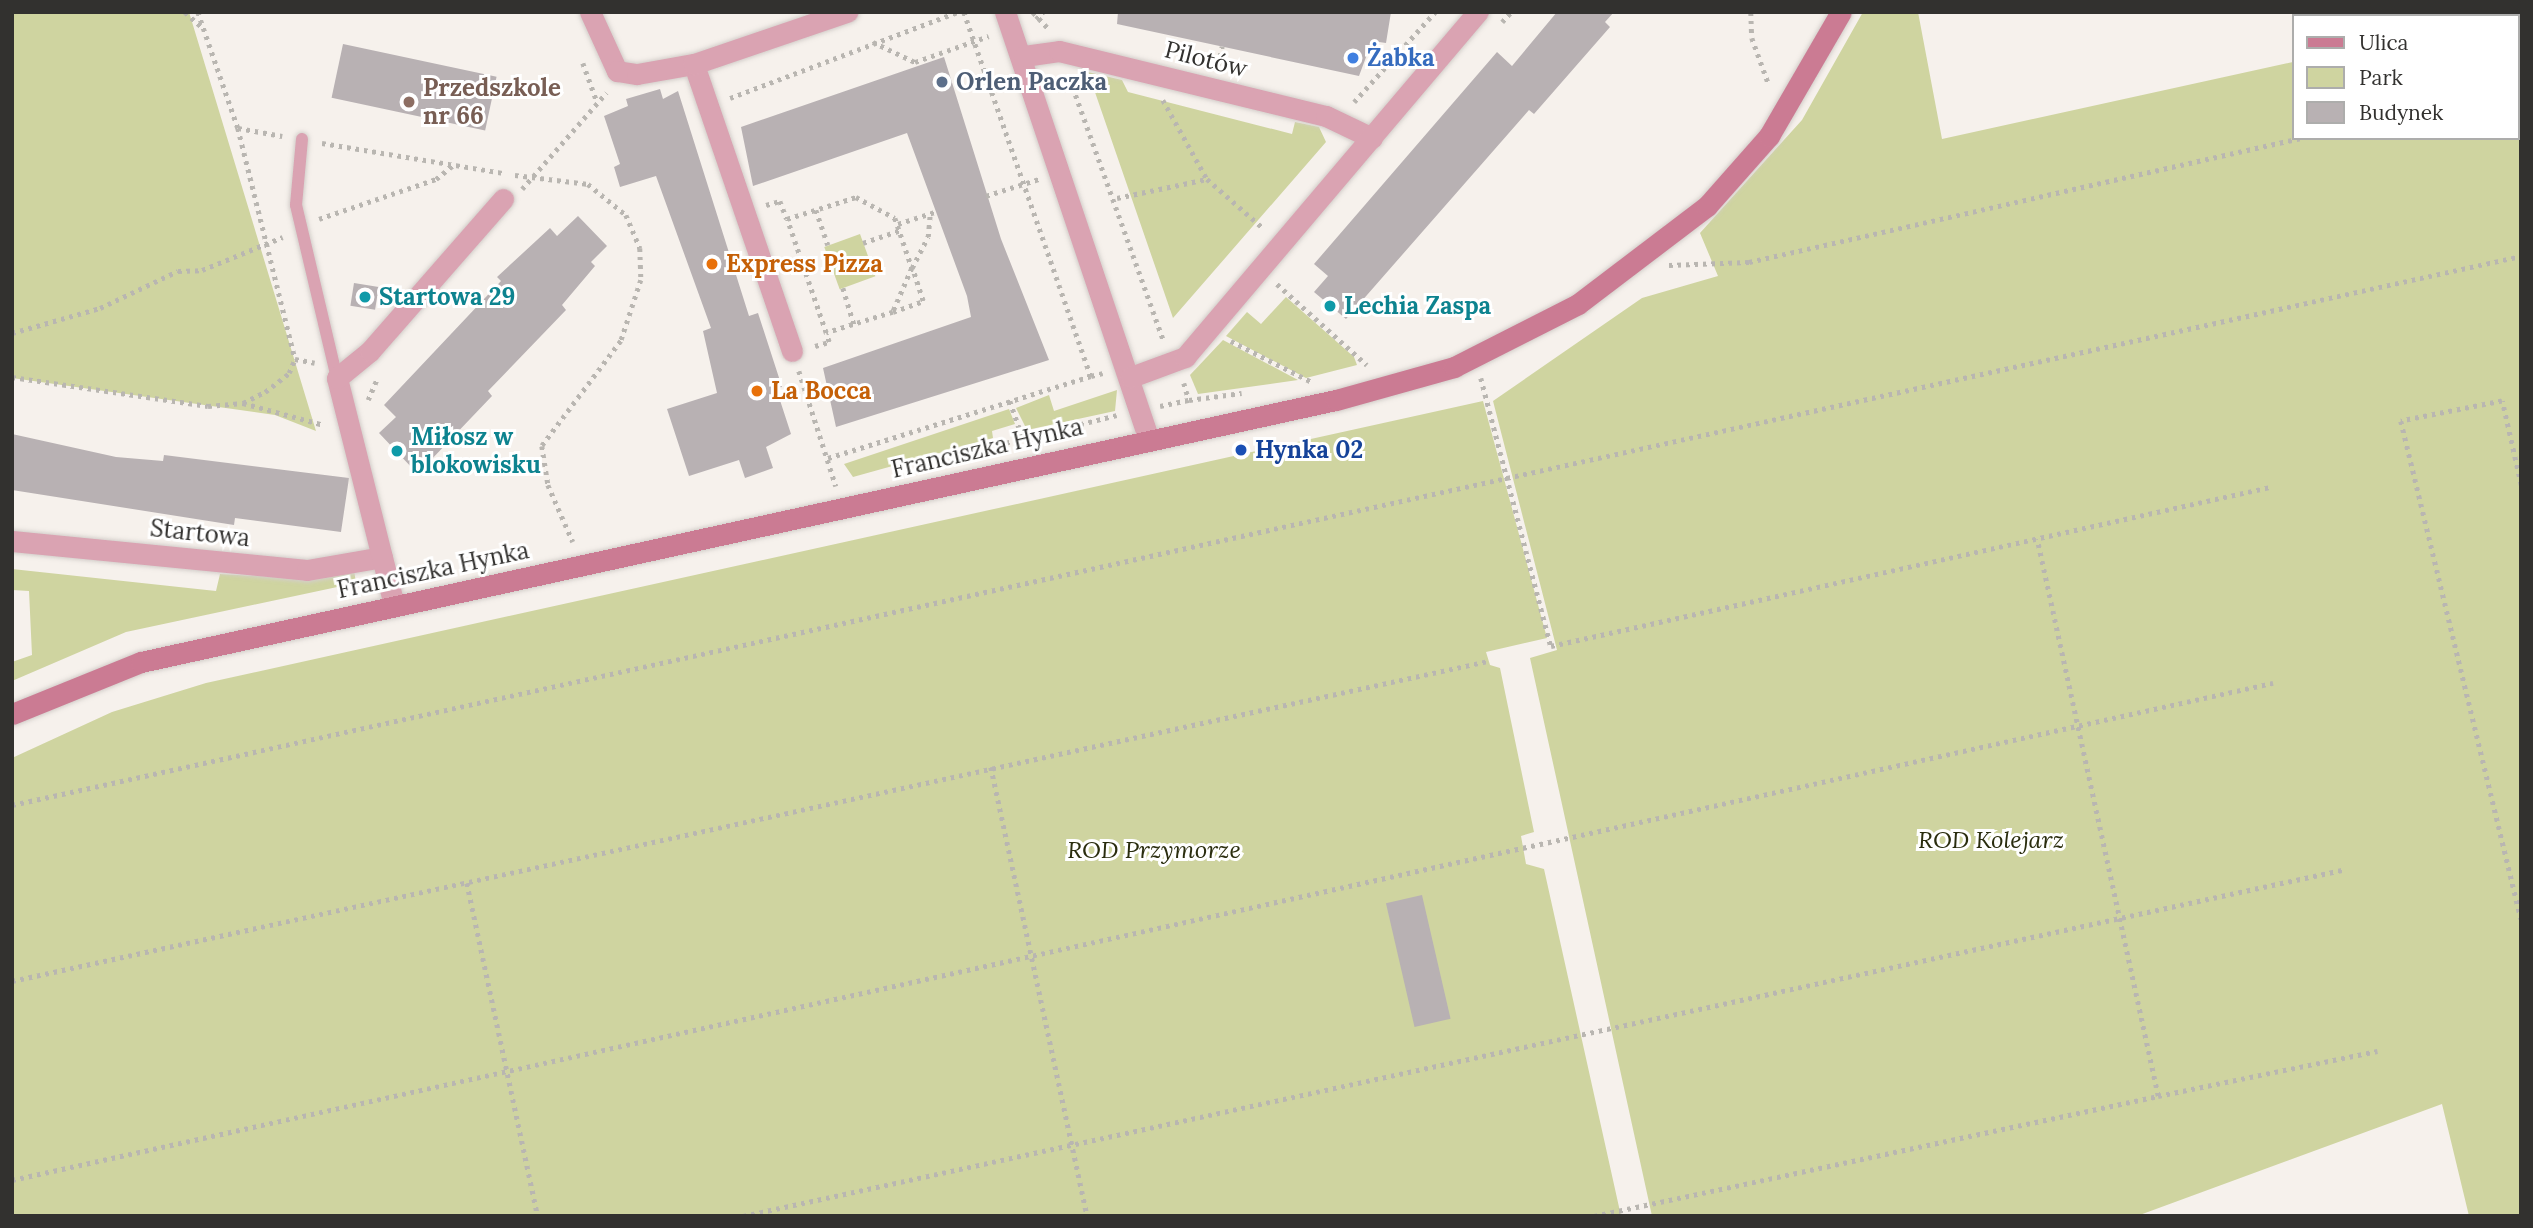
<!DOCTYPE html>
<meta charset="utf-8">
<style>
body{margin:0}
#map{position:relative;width:2533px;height:1228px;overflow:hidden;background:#f6f1ec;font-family:Lora,serif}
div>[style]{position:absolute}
.green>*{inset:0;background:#cfd4a0;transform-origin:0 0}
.building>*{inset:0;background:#b8b1b3;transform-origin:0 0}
.path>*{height:4.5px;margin-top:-2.25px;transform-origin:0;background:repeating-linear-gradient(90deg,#b9b6b1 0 3.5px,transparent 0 8.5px)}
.roads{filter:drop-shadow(0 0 2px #d3ceca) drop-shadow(0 0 2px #d3ceca)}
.lane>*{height:12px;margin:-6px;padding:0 6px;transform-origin:6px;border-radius:6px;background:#daa3b2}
.street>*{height:21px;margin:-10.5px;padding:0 10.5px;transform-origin:10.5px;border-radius:10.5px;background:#daa3b2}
.secondary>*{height:21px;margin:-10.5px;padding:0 10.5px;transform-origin:10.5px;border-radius:10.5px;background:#cb7b93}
.dots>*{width:19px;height:19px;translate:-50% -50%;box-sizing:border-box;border:4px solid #fff;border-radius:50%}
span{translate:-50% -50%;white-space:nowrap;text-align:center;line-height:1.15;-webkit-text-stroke:6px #fff;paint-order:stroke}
.shop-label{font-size:24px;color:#366cbe;font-weight:700}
.left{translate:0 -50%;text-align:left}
.street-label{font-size:24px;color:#32312f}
.service-label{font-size:24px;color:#4e5e75;font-weight:700}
.education-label{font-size:24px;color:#785e54;font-weight:700}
.food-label{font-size:24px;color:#c56008;font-weight:700}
.culture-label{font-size:24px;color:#0d838f;font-weight:700}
.transit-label{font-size:24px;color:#164399;font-weight:700}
.park-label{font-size:24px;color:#2a2d0e;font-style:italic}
.frame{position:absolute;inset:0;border:14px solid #32312f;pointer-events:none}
.legend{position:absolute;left:2292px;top:14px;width:228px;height:126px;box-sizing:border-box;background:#fff;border:2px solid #adadac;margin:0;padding:9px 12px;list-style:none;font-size:21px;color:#32312f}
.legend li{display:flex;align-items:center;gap:14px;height:35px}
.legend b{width:35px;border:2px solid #adadac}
</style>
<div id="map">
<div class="green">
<i style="clip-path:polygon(12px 12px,189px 12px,316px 431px,275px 415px,12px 378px)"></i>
<i style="clip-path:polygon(1863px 12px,1918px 12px,1942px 139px,2293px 62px,2293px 138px,2517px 138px,2517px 16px,2299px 12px,2521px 12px,2521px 1216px,2469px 1216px,2442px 1104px,2137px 1216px,1652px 1216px,1530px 658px,1557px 650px,1493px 401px,1642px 298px,1718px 276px,1700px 233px,1802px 120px)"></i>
<i style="clip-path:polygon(1088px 72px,1122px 80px,1128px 92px,1292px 134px,1295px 122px,1319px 127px,1326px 142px,1173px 318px)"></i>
<i style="left:860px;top:234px;width:45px;height:38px;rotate:70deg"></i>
<i style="clip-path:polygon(1286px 297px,1354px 357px,1357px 365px,1306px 378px,1226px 336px,1247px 312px,1261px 324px)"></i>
<i style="clip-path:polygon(1223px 340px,1298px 380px,1198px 394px,1190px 375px)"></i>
<i style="clip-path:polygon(1117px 390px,1115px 411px,1027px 430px,1016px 408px,1049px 395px,1054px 411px)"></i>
<i style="clip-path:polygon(1483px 401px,1547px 638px,1486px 652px,1490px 665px,1500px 668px,1534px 832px,1521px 836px,1526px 864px,1544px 869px,1621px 1216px,12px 1216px,12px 758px,112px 712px,206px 683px)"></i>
<i style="clip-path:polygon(1009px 409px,1015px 424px,992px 431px,993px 438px,853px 477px,844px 464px)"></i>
<i style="clip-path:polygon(12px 569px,216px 591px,220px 574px,311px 579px,354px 570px,356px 583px,126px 632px,12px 681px,12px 662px,32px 655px,29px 591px,12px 590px)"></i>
</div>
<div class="building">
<i style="clip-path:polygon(1118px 12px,1391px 12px,1386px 43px,1372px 41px,1359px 76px,1117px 24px)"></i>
<i style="clip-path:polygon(1557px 12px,1614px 12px,1605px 22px,1610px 27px,1534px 114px,1529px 110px,1346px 319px,1314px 292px,1328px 276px,1314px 264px,1497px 52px,1512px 66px)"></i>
<i style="left:343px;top:44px;width:157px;height:55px;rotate:12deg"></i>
<i style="clip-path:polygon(944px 57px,1001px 239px,1049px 360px,836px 427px,823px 368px,971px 317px,967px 296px,907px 133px,753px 186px,741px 127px)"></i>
<i style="clip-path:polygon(660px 89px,663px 99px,678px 91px,749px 316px,758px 313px,782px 387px,776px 388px,791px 434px,766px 447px,773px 468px,745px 478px,739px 460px,689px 476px,667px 409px,717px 393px,703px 331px,711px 328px,656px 176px,620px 187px,614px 167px,620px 164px,604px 116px,628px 106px,626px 99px)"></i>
<i style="clip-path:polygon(578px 216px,607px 246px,591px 262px,595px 266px,562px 305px,566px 310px,488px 391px,492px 396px,429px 462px,414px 470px,379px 433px,396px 417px,384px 405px,501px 281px,497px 277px,550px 228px,557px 236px)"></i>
<i style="left:354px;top:283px;width:25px;height:23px;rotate:9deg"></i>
<i style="clip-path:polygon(12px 434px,116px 457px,163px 461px,164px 455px,349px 478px,341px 532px,235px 518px,234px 525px,12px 490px)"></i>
<i style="left:1422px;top:895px;width:127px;height:37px;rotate:77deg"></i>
</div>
<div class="path">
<i style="left:185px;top:12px;width:24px;rotate:42deg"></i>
<i style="left:198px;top:12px;width:123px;rotate:71deg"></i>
<i style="left:238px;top:128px;width:238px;rotate:76.1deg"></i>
<i style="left:295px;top:359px;width:20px;rotate:11deg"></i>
<i style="left:964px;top:12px;width:386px;rotate:70.8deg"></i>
<i style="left:1091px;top:376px;width:12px;rotate:-14deg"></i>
<i style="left:1033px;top:12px;width:23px;rotate:47deg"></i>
<i style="left:1751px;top:12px;width:26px;rotate:88deg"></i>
<i style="left:1752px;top:38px;width:50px;rotate:70.1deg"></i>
<i style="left:1036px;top:19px;width:10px;rotate:-45deg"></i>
<i style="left:1502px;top:22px;width:13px;rotate:-48deg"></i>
<i style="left:873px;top:42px;width:47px;rotate:25.5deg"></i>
<i style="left:915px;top:62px;width:78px;rotate:-19.4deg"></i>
<i style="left:583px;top:63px;width:38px;rotate:70deg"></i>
<i style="left:1218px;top:65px;width:19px;rotate:-78deg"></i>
<i style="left:1070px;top:79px;width:278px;rotate:70.3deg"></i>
<i style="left:2517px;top:90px;width:4px;rotate:-14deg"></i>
<i style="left:730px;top:98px;width:243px;rotate:-20.7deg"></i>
<i style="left:1163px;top:100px;width:90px;rotate:60.9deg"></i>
<i style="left:1207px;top:179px;width:74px;rotate:41.2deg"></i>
<i style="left:1354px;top:102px;width:121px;rotate:-48deg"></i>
<i style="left:238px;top:128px;width:45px;rotate:10.3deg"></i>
<i style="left:322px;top:143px;width:183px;rotate:9.4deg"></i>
<i style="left:515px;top:175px;width:74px;rotate:7deg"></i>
<i style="left:588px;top:184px;width:49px;rotate:39.2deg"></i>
<i style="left:626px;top:215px;width:36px;rotate:67deg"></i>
<i style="left:640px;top:248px;width:32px;rotate:88deg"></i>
<i style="left:641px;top:280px;width:64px;rotate:108.2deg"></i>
<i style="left:621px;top:341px;width:131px;rotate:127deg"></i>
<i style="left:542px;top:446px;width:39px;rotate:81deg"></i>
<i style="left:548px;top:485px;width:62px;rotate:66.3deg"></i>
<i style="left:522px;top:189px;width:128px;rotate:-48.8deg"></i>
<i style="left:986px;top:196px;width:56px;rotate:-17.8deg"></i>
<i style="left:1117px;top:198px;width:92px;rotate:-11.9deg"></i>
<i style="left:766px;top:205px;width:15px;rotate:-16deg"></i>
<i style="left:780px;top:201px;width:19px;rotate:69deg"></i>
<i style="left:816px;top:210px;width:37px;rotate:71deg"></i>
<i style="left:319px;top:219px;width:124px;rotate:-18.9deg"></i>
<i style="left:436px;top:179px;width:21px;rotate:-39deg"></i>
<i style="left:898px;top:224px;width:39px;rotate:-18deg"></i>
<i style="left:863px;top:243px;width:39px;rotate:-19deg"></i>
<i style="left:1669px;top:265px;width:80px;rotate:-2.1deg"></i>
<i style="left:1749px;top:262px;width:566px;rotate:-12.66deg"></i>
<i style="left:912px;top:268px;width:35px;rotate:-63deg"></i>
<i style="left:928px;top:237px;width:23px;rotate:-85deg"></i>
<i style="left:1277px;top:284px;width:121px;rotate:42deg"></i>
<i style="left:843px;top:288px;width:38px;rotate:73deg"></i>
<i style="left:893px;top:312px;width:32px;rotate:-20deg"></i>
<i style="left:923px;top:301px;width:35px;rotate:-108deg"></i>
<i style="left:912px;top:268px;width:48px;rotate:113.4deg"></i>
<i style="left:893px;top:312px;width:70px;rotate:162.6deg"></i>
<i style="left:826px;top:333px;width:120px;rotate:-108.9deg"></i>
<i style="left:787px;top:219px;width:72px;rotate:-17.7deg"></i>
<i style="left:856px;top:197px;width:44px;rotate:28.3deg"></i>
<i style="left:895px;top:218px;width:53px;rotate:71.2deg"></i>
<i style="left:12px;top:333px;width:91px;rotate:-15.9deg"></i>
<i style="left:100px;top:308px;width:86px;rotate:-25.4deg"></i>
<i style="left:178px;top:271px;width:24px;rotate:-2deg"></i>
<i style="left:202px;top:270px;width:87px;rotate:-22.2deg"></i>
<i style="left:1231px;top:341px;width:89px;rotate:26.9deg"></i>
<i style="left:815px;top:346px;width:15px;rotate:-16deg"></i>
<i style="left:829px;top:342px;width:9px;rotate:-108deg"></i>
<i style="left:799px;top:371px;width:121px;rotate:72.2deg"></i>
<i style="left:12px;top:377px;width:198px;rotate:8.4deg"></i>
<i style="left:208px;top:406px;width:35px;rotate:-5deg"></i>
<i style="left:243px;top:403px;width:25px;rotate:-27deg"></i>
<i style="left:265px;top:392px;width:31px;rotate:-38deg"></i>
<i style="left:289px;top:373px;width:15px;rotate:-67deg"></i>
<i style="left:1481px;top:378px;width:277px;rotate:75.4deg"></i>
<i style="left:1551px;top:646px;width:736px;rotate:-12.47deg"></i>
<i style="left:1184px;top:383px;width:18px;rotate:74deg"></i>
<i style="left:1189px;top:400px;width:53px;rotate:-7.5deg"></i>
<i style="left:368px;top:400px;width:23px;rotate:-67deg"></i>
<i style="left:1010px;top:401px;width:40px;rotate:71.1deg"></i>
<i style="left:243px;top:403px;width:84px;rotate:15.2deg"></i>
<i style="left:1160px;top:406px;width:30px;rotate:-12deg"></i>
<i style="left:973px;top:451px;width:148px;rotate:-14deg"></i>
<i style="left:828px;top:458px;width:275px;rotate:-17.3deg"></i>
<i style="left:2521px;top:485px;width:86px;rotate:-102.7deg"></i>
<i style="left:2502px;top:401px;width:103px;rotate:168.8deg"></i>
<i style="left:2401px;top:421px;width:512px;rotate:76.45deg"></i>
<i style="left:991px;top:767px;width:459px;rotate:77.9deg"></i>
<i style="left:12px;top:805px;width:2568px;rotate:-12.34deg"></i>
<i style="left:467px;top:883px;width:340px;rotate:78deg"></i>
<i style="left:12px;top:981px;width:1510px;rotate:-12.23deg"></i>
<i style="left:2158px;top:1096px;width:224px;rotate:-11.6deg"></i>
<i style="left:12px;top:1180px;width:2315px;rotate:-12.4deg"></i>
<i style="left:743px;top:1216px;width:1636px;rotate:-12.21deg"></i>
<i style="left:1594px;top:1216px;width:577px;rotate:-12.01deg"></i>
<i style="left:2158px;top:1096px;width:570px;rotate:-102.26deg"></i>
</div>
<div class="roads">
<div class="lane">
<i style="left:302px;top:139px;width:66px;rotate:95.2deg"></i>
<i style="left:296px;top:205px;width:178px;rotate:76.7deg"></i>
</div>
<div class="street">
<i style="left:590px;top:12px;width:65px;rotate:65.4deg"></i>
<i style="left:617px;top:71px;width:20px;rotate:9deg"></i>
<i style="left:637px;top:74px;width:58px;rotate:-10deg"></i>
<i style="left:1005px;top:12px;width:449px;rotate:71.4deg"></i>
<i style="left:1024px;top:56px;width:35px;rotate:-8deg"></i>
<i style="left:1059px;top:51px;width:275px;rotate:13.7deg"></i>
<i style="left:1326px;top:116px;width:51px;rotate:25.6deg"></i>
<i style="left:792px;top:351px;width:303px;rotate:-108.9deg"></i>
<i style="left:694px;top:64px;width:162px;rotate:-18.8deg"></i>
<i style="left:1131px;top:377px;width:58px;rotate:-20.3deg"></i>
<i style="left:1185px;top:357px;width:453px;rotate:-49.7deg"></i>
<i style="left:12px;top:541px;width:296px;rotate:5.6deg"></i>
<i style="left:307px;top:570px;width:76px;rotate:-9.8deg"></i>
<i style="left:394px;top:605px;width:234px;rotate:-104.1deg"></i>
<i style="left:337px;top:378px;width:43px;rotate:-39.3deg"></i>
<i style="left:370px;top:351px;width:202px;rotate:-48.8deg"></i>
</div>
<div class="secondary">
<i style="left:12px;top:714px;width:139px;rotate:-22deg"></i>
<i style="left:141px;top:662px;width:1223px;rotate:-12.37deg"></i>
<i style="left:1336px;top:400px;width:123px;rotate:-15.6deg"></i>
<i style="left:1454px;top:367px;width:139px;rotate:-26.9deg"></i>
<i style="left:1578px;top:304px;width:162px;rotate:-37.2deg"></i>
<i style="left:1707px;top:206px;width:94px;rotate:-48.5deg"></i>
<i style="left:1769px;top:136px;width:143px;rotate:-59.9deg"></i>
</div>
</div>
<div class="dots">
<i style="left:1353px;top:58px;background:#3f7fe0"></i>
<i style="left:942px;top:82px;background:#5c6f8a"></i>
<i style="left:409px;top:102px;background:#8d6e63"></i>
<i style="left:712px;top:264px;background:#e8710a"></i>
<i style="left:365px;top:297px;background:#0f9aa8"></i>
<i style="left:1330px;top:306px;background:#0f9aa8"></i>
<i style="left:757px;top:391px;background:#e8710a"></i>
<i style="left:1241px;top:450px;background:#1a4fb4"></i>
<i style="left:397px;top:451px;background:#0f9aa8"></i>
</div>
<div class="shop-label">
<span class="left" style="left:1367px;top:58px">Żabka</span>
</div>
<div class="street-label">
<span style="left:1206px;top:59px;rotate:14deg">Pilotów</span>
<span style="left:987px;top:448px;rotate:-13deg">Franciszka Hynka</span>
<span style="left:200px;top:533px;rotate:6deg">Startowa</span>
<span style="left:433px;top:570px;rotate:-12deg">Franciszka Hynka</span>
</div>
<div class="service-label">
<span class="left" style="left:956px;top:82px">Orlen Paczka</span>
</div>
<div class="education-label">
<span class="left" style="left:423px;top:102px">Przedszkole<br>nr 66</span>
</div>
<div class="food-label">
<span class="left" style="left:726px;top:264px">Express Pizza</span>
<span class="left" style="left:771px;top:391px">La Bocca</span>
</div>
<div class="culture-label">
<span class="left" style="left:379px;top:297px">Startowa 29</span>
<span class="left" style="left:1344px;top:306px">Lechia Zaspa</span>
<span class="left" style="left:411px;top:451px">Miłosz w<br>blokowisku</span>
</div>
<div class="transit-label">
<span class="left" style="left:1255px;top:450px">Hynka 02</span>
</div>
<div class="park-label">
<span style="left:1991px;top:840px">ROD Kolejarz</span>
<span style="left:1154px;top:850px">ROD Przymorze</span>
</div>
<div class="frame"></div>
<ul class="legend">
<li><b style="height:9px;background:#cb7b93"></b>Ulica</li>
<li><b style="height:19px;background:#cfd4a0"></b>Park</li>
<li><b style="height:19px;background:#b8b1b3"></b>Budynek</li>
</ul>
</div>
